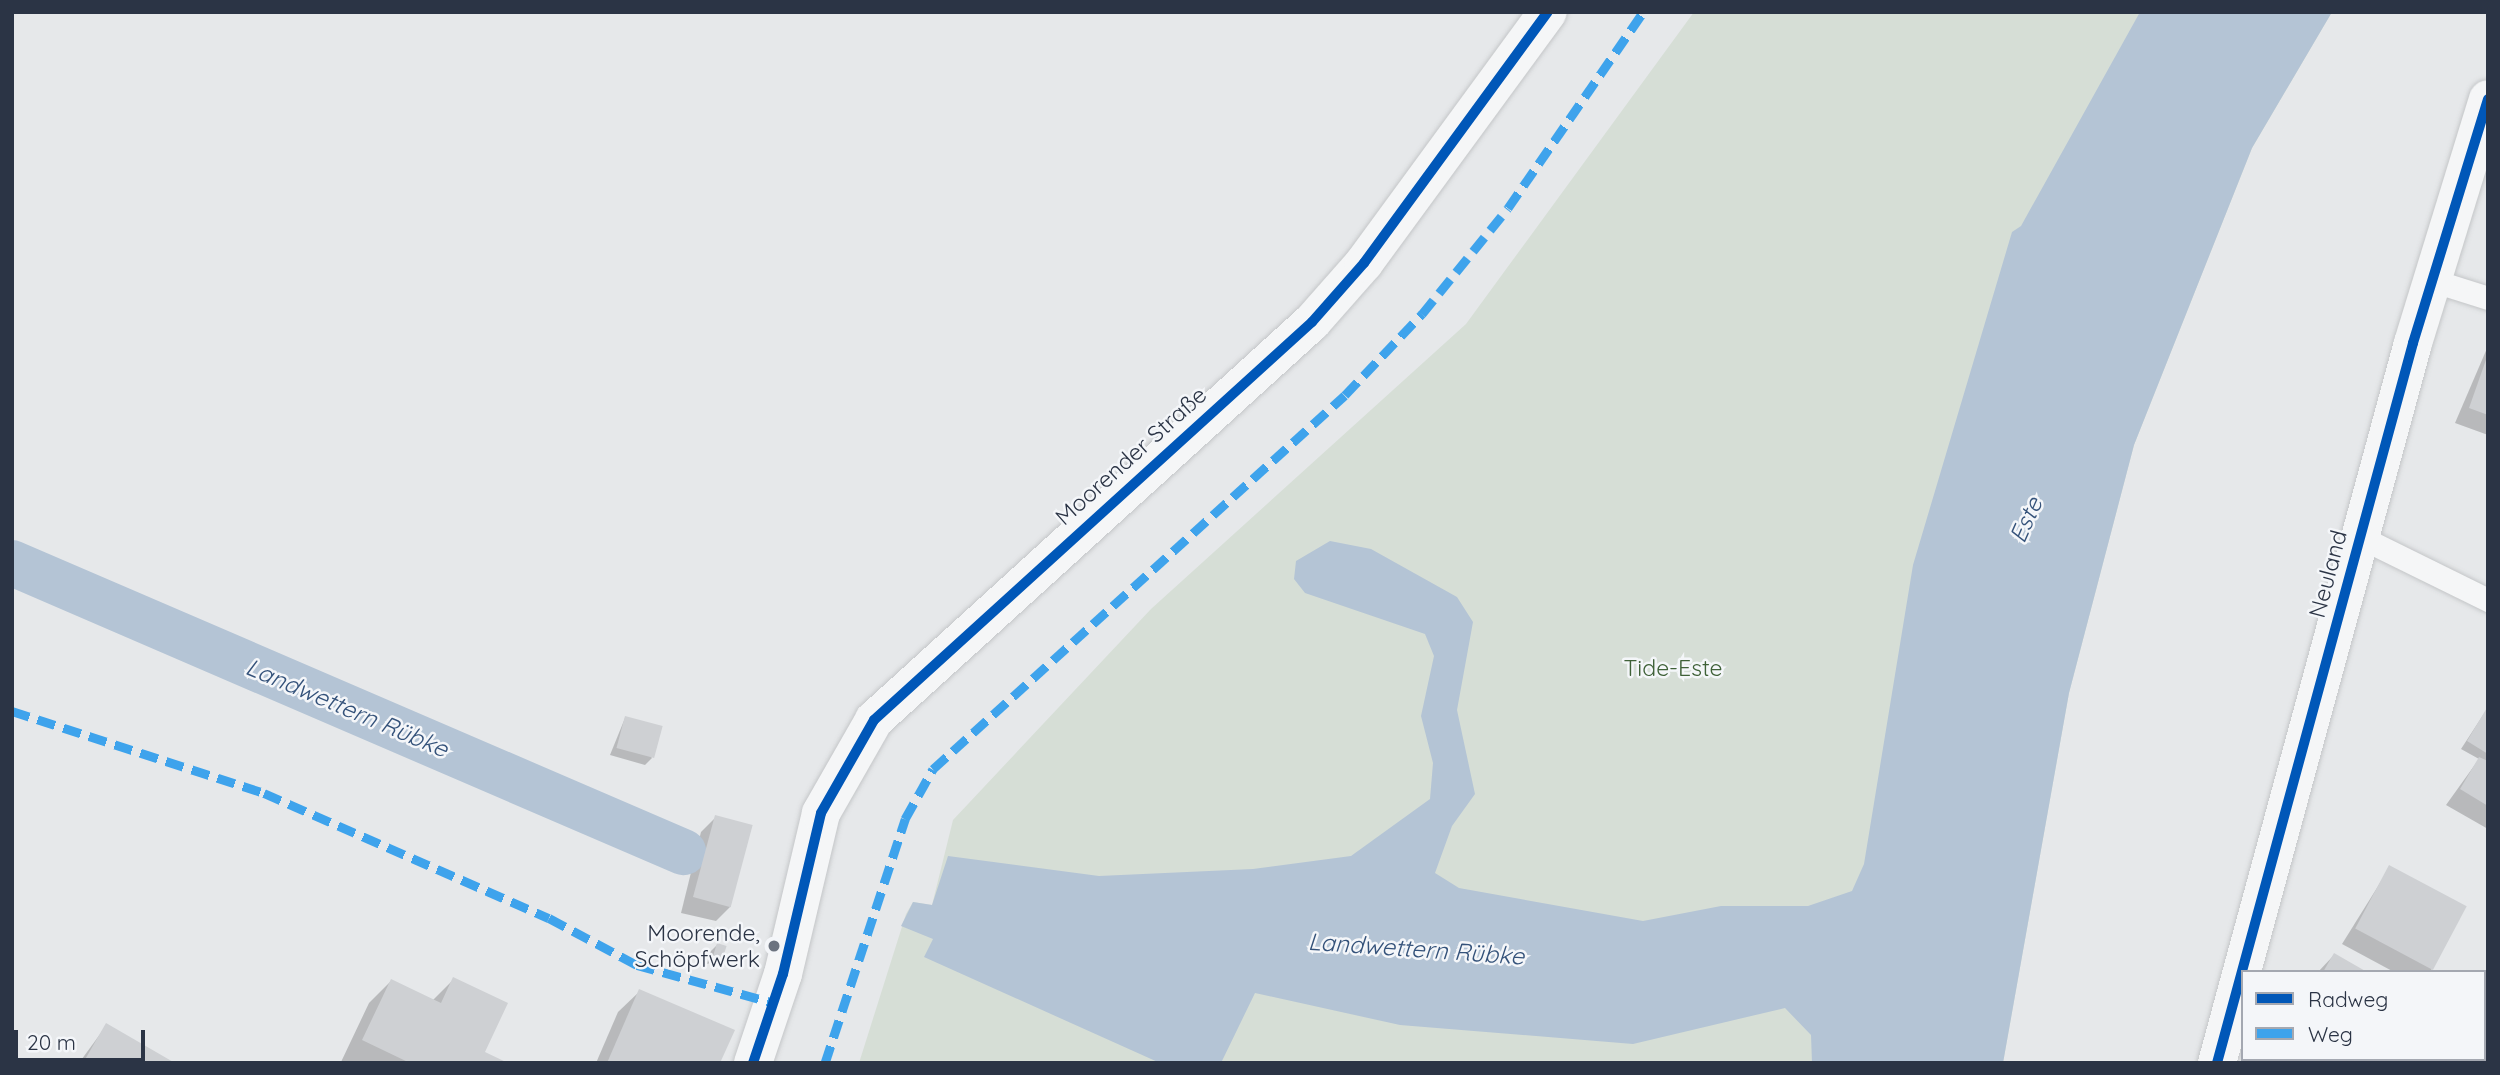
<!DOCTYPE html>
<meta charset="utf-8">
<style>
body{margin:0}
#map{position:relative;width:2500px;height:1075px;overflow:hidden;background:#e6e8ea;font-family:Quicksand,sans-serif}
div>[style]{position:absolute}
.green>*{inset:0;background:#d6ded6}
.water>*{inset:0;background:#b4c4d5}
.shadow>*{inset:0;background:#0003}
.canal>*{height:46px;margin:-23px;padding:0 23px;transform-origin:23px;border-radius:23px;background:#b4c4d5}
.building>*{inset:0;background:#ced0d3;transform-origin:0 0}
.roads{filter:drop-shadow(0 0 2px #c4c6c8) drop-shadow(0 0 2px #c4c6c8)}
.service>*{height:23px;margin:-11.5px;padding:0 11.5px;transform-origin:11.5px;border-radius:11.5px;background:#f5f6f7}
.tertiary>*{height:38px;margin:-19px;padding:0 19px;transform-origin:19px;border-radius:19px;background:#f5f6f7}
.quiet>*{height:9px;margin-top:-4.5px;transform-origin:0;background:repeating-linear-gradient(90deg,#3ea3ec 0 18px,transparent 0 27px)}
.cycleway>*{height:10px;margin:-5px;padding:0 5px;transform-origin:5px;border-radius:5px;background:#0057b8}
.dots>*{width:19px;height:19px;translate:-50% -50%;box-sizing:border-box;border:4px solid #f4f6f9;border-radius:50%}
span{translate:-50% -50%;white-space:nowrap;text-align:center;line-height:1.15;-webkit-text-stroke:5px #f4f6f9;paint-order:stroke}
.street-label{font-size:23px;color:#2b3445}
.park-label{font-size:23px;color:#3f6138}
.poi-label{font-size:23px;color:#2b3445}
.right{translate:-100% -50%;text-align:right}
.water-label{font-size:24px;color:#34527a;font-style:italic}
.frame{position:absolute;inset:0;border:14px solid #2b3445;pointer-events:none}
.legend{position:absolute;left:2241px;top:970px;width:245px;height:91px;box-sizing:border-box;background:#f4f6f9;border:2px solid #a4a8b1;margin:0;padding:9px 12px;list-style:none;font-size:21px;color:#2b3445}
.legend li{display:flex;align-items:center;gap:14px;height:35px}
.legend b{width:35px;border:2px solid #a4a8b1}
.scale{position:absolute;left:14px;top:1030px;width:131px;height:32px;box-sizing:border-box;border:4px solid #2b3445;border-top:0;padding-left:9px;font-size:21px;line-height:24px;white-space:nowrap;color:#2b3445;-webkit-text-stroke:5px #f4f6f9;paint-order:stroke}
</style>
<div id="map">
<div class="green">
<i style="clip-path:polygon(1694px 12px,2332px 12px,2252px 148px,2134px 445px,2069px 693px,2003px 1063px,859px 1063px,906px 914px,913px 902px,932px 905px,953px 820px,1151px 609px,1466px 324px)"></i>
</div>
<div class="water">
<i style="clip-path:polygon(2140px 12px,2332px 12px,2252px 148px,2134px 445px,2069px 693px,2003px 1063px,1812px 1063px,1811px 1035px,1785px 1008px,1633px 1044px,1400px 1025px,1255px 993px,1221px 1063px,1160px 1063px,924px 957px,933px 939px,901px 926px,913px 902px,932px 905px,948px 856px,1099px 876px,1253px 869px,1351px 856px,1430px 799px,1433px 763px,1421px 716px,1434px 656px,1425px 634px,1305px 593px,1294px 579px,1296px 561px,1330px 541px,1371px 549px,1457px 597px,1473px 622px,1457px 710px,1475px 794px,1452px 826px,1435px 873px,1459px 888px,1643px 921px,1721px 906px,1808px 906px,1852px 891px,1864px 864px,1913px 565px,2012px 232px,2021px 226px)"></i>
</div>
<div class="shadow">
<i style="clip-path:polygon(2488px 346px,2488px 435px,2455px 423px)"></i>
<i style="clip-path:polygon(2487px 709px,2488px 709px,2488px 829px,2446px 805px,2479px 759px,2461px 749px)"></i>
<i style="clip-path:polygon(625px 718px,652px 758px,645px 765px,610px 755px)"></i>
<i style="clip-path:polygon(716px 817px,731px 906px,716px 921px,681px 913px,701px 832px)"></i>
<i style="clip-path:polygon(2390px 867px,2432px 969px,2429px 972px,2394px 972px,2342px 944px)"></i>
<i style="clip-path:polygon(717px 945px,723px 959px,707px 964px,710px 952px)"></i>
<i style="clip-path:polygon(2334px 955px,2363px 972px,2318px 972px)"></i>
<i style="clip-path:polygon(454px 979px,483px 1053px,504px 1063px,341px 1062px,369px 1003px,391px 981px,432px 1001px)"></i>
<i style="clip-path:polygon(640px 991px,718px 1063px,596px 1063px,618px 1012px)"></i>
<i style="clip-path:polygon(106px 1026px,171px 1063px,79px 1063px)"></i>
<i style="clip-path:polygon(2378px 1059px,2448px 1059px,2376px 1063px)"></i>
</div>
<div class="canal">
<i style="left:12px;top:563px;width:731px;rotate:23.3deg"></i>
</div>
<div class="building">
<i style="clip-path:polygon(2487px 357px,2488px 357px,2488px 415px,2469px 408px)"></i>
<i style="clip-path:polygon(2488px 706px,2488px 754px,2467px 741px)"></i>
<i style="left:625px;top:716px;width:39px;height:33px;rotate:15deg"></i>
<i style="clip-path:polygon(2479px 757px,2488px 761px,2488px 806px,2460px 789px)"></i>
<i style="left:715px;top:815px;width:39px;height:85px;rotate:15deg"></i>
<i style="left:2389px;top:865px;width:88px;height:72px;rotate:28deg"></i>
<i style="left:717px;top:943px;width:10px;height:14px;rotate:17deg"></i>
<i style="clip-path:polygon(2334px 953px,2367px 972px,2323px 972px)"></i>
<i style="clip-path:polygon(453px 977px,508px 1003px,485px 1052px,508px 1063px,410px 1063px,362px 1040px,391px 979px,441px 1003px)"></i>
<i style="clip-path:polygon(639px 989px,735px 1030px,720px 1063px,607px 1063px)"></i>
<i style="clip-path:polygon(106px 1023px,175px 1063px,83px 1063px)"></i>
<i style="clip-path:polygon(2382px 1059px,2450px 1059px,2380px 1063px)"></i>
</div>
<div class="roads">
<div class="service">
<i style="left:2431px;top:280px;width:60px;rotate:17.5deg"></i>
<i style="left:2360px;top:537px;width:143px;rotate:26.2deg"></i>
</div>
<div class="tertiary">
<i style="left:753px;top:1063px;width:94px;rotate:-71.4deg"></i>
<i style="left:783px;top:974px;width:165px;rotate:-76.7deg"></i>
<i style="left:821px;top:813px;width:107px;rotate:-60.3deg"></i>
<i style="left:874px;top:720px;width:592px;rotate:-42.26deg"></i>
<i style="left:1312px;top:322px;width:79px;rotate:-48.6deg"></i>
<i style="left:1364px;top:263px;width:311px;rotate:-53.8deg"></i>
<i style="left:2217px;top:1063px;width:746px;rotate:-74.77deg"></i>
<i style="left:2413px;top:343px;width:255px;rotate:-72.9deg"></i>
</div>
</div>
<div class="quiet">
<i style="left:12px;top:711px;width:265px;rotate:18deg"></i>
<i style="left:264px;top:793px;width:311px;rotate:23.7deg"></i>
<i style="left:549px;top:918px;width:100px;rotate:28.1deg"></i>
<i style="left:637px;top:965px;width:142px;rotate:15.5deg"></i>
<i style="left:825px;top:1063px;width:257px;rotate:-71.8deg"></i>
<i style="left:905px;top:819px;width:57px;rotate:-60.8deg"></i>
<i style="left:933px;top:769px;width:556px;rotate:-42.23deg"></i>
<i style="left:1345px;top:395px;width:112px;rotate:-46.5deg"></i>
<i style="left:1422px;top:314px;width:136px;rotate:-50.9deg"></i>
<i style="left:1508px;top:208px;width:238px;rotate:-55.4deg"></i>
</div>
<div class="cycleway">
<i style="left:753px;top:1063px;width:94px;rotate:-71.4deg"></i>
<i style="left:783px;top:974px;width:165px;rotate:-76.7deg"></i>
<i style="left:821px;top:813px;width:107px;rotate:-60.3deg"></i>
<i style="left:874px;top:720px;width:592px;rotate:-42.26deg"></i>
<i style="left:1312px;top:322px;width:79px;rotate:-48.6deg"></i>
<i style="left:1364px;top:263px;width:311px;rotate:-53.8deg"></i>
<i style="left:2217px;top:1063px;width:746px;rotate:-74.77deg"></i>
<i style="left:2413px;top:343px;width:255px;rotate:-72.9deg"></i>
</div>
<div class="dots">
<i style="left:774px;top:946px;background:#6c737f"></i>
</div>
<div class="street-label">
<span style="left:1131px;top:456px;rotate:-42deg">Moorender Straße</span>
<span style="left:2328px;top:574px;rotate:-75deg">Neuland</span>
</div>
<div class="park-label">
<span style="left:1673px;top:668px">Tide-Este</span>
</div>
<div class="poi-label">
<span class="right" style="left:760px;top:946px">Moorende,<br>Schöpfwerk</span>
</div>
<div class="water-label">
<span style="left:2026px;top:520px;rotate:-66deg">Este</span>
<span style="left:347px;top:708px;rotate:23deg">Landwettern Rübke</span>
<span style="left:1416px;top:949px;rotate:4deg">Landwettern Rübke</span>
</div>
<div class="frame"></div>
<ul class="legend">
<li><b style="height:9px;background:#0057b8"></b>Radweg</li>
<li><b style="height:9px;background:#3ea3ec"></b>Weg</li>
</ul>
<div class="scale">20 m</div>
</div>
